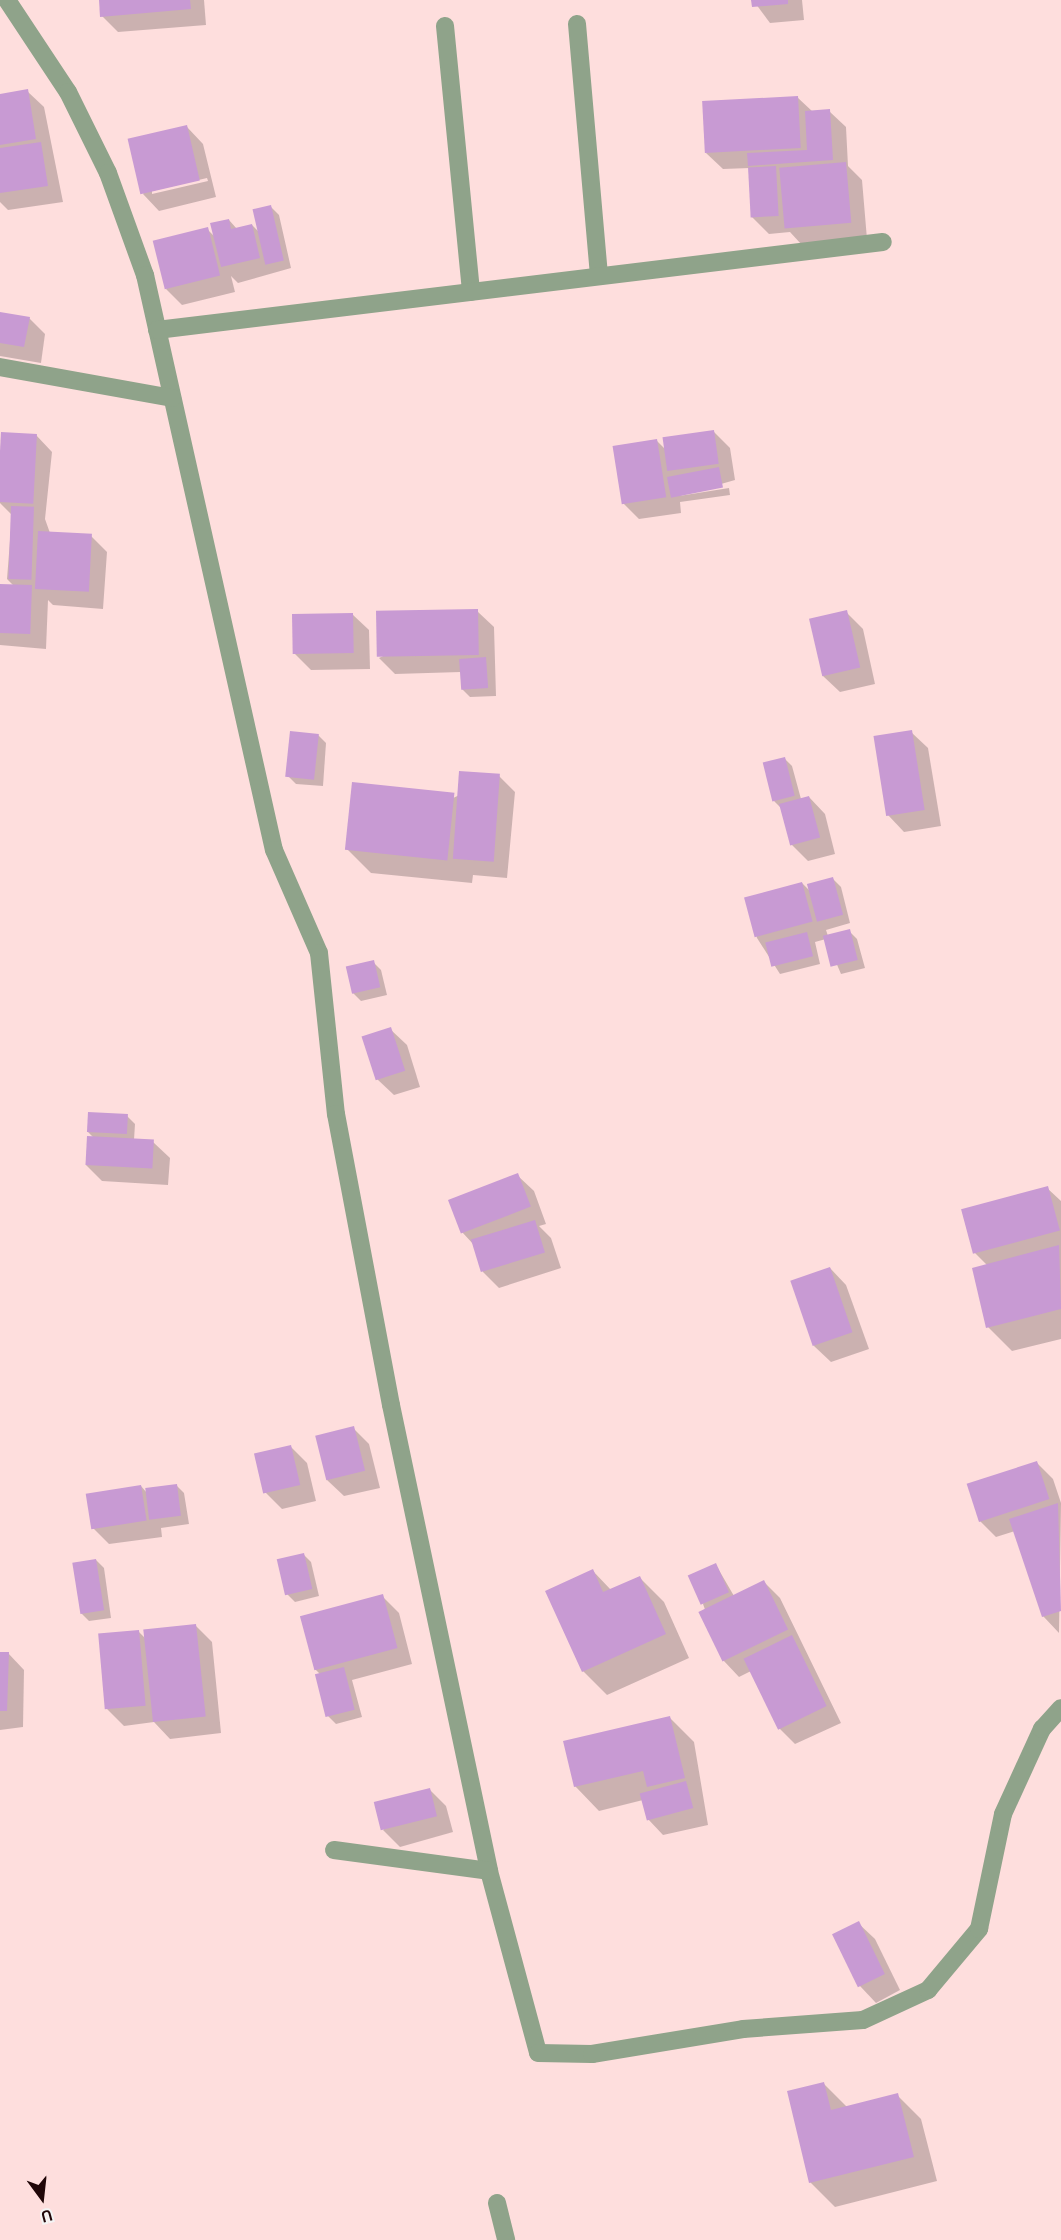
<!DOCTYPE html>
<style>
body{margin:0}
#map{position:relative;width:1061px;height:2240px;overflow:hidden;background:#fededd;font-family:"Space Grotesk",sans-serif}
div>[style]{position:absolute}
.shadow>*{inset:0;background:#0003}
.building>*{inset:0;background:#c89ad3;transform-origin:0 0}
.minor>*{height:18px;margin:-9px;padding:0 9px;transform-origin:9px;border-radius:9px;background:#8fa38a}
span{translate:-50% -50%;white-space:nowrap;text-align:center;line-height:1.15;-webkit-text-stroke:4.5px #f4f4f4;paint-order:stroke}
.north{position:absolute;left:12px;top:2168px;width:60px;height:60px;-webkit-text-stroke:4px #f4f4f4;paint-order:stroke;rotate:165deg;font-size:16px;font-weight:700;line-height:24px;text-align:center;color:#200608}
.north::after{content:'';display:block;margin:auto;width:21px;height:27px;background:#200608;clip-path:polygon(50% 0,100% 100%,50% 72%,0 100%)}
</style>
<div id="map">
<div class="shadow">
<i style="clip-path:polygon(101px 0,204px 0,206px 25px,118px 32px,102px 16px)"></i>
<i style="clip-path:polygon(753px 0,802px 0,804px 20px,770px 23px)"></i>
<i style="clip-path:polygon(27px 91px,44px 107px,63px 202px,8px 210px,0 202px,0 95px)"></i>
<i style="clip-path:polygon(797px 97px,813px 112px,829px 111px,846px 127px,848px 166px,862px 180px,867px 239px,801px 244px,790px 232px,769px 234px,752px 217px,750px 168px,723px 169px,706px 153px)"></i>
<i style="clip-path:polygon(evenodd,187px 127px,203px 144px,216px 197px,159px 211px,143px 194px,187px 127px,207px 178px,208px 181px,152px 194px,152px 191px,207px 178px)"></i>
<i style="clip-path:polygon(271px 207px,279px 215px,291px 268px,238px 283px,231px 276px,235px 292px,182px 305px,166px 289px,207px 229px,214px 236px,229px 220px,237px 229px,252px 225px,260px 233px)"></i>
<i style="clip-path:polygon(0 313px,29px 318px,45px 334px,41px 363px,0 356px)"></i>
<i style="clip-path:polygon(714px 432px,730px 448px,735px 480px,679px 496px,729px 488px,730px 495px,680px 502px,681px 513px,639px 519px,623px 503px,657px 441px,665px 449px)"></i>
<i style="clip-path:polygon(2px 433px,36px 435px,52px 452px,45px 519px,50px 533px,91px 536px,107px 552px,103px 609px,53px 605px,48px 600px,46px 649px,0 645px,0 586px,14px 586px,7px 579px,12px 515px,0 503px)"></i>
<i style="clip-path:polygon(477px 611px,494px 627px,496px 696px,470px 697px,462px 689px,461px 672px,395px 674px,379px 658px)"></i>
<i style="clip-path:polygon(846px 612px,863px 629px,875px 684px,840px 692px,823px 676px)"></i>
<i style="clip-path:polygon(352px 614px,369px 630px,370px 669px,311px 670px,294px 653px)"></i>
<i style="clip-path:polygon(911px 732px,928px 748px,941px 826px,904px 832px,888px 815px)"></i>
<i style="clip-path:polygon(318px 735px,326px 743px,323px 786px,296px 784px,288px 776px)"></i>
<i style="clip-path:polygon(784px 758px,792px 766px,801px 799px,809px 797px,825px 814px,835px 854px,808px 861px,792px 845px,783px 810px,774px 801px)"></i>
<i style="clip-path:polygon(499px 776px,515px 792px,507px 878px,473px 875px,472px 883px,371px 873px,347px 849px)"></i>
<i style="clip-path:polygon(833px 879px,841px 887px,850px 923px,826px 930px,828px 936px,849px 931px,857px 939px,865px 968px,841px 974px,826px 939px,815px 942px,820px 964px,780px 974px,757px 938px,746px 899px,802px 883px,811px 892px)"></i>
<i style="clip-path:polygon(373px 962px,381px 970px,387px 995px,361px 1001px,353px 993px)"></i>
<i style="clip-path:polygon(390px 1029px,407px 1045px,420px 1087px,394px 1095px,377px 1079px)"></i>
<i style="clip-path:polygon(127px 1116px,135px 1124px,134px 1140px,153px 1142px,170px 1158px,168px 1185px,102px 1181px,86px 1165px,94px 1138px,88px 1132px)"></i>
<i style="clip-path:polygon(517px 1175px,534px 1191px,546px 1224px,539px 1226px,551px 1238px,561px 1268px,499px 1288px,483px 1272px,474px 1245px,462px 1232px)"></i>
<i style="clip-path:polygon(1047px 1188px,1061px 1201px,1061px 1339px,1012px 1351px,988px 1327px,987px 1265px,974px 1252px)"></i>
<i style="clip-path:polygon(830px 1268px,846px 1285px,869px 1349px,831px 1362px,814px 1346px)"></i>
<i style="clip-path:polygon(353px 1428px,369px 1444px,380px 1488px,344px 1496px,327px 1480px)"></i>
<i style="clip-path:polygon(290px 1446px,307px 1463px,316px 1501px,282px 1509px,265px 1492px)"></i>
<i style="clip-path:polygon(1037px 1463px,1053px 1479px,1061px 1503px,1059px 1633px,1043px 1616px,1015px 1531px,996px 1537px,980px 1521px,968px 1484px)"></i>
<i style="clip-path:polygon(176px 1485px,184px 1493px,189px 1524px,161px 1528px,162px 1537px,109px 1544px,93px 1528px,141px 1486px,147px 1493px)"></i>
<i style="clip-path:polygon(303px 1554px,311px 1562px,319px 1596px,295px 1602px,287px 1594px)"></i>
<i style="clip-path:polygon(96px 1560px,104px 1568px,111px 1618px,89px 1621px,81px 1613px)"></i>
<i style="clip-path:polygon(716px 1565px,734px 1596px,764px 1582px,780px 1598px,841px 1723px,795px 1744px,779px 1728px,751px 1671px,739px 1677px,723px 1660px,703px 1604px)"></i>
<i style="clip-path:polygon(593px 1571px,611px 1590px,639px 1577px,664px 1602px,689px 1658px,607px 1695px,583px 1671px)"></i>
<i style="clip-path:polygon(382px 1596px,399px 1613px,412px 1664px,352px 1680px,362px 1717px,336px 1724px,328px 1716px,321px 1675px,315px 1669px)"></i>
<i style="clip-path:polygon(196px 1626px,212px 1642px,221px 1733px,170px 1739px,154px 1722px,124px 1726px,107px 1709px,138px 1631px,145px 1638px)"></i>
<i style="clip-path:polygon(0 1653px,8px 1653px,24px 1670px,23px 1727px,0 1730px)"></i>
<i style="clip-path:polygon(670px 1718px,694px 1742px,708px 1825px,663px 1835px,647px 1818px,643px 1800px,599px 1811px,575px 1786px)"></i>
<i style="clip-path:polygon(429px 1789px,446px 1806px,453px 1832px,400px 1847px,383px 1830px)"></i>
<i style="clip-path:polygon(858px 1923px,875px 1939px,900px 1990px,876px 2003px,860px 1986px)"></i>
<i style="clip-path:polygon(824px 2084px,847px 2107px,897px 2095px,921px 2119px,937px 2181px,835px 2207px,810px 2182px)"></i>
</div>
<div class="building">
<i style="clip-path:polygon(99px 0,190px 0,191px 9px,100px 17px)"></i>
<i style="clip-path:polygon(751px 0,788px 0,788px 4px,752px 7px)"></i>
<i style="clip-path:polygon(28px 89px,36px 139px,0 145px,0 94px)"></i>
<i style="left:798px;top:96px;width:52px;height:96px;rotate:87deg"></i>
<i style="clip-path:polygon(830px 109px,833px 160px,748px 166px,747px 153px,807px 150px,805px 111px)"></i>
<i style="left:187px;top:125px;width:57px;height:61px;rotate:77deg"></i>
<i style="clip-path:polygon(41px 142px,48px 186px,0 193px,0 148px)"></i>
<i style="left:846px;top:162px;width:61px;height:67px;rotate:85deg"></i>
<i style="left:776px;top:166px;width:50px;height:28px;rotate:87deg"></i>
<i style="left:271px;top:205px;width:57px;height:19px;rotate:77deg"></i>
<i style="clip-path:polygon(229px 219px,231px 229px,252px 224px,260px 258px,221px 267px,210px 223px)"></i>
<i style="left:208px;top:227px;width:50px;height:57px;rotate:76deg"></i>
<i style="clip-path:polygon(0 312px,30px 317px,24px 347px,0 343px)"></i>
<i style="left:714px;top:430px;width:34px;height:52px;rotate:82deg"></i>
<i style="left:1px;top:432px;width:36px;height:70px;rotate:3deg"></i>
<i style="left:657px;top:439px;width:59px;height:45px;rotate:81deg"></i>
<i style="left:719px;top:467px;width:21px;height:53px;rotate:79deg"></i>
<i style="left:11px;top:506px;width:23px;height:73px;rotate:2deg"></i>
<i style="left:38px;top:531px;width:54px;height:58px;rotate:3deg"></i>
<i style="left:0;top:584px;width:32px;height:49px;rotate:2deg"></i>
<i style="left:478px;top:609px;width:46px;height:102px;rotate:89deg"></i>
<i style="left:847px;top:610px;width:59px;height:39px;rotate:77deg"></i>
<i style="left:353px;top:613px;width:40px;height:61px;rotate:89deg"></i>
<i style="left:486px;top:657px;width:31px;height:27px;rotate:86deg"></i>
<i style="left:912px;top:730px;width:81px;height:39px;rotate:81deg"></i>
<i style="left:290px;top:731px;width:29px;height:46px;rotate:6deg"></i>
<i style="left:785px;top:757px;width:40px;height:23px;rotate:76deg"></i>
<i style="left:459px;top:771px;width:41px;height:88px;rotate:4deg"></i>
<i style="left:352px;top:782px;width:103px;height:68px;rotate:6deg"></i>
<i style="left:809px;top:796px;width:43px;height:31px;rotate:75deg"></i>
<i style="left:833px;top:877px;width:39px;height:27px;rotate:75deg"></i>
<i style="left:802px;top:882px;width:41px;height:60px;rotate:75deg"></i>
<i style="left:850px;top:929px;width:32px;height:28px;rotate:76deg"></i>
<i style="left:807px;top:932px;width:25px;height:43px;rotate:76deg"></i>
<i style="left:374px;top:960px;width:28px;height:29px;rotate:77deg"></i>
<i style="left:391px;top:1027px;width:46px;height:31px;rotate:72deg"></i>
<i style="left:88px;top:1112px;width:40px;height:20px;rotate:3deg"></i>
<i style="left:87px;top:1136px;width:67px;height:29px;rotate:3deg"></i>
<i style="left:518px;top:1173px;width:36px;height:75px;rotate:69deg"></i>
<i style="left:1048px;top:1186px;width:46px;height:90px;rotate:75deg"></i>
<i style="left:535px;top:1220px;width:34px;height:67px;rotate:73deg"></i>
<i style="clip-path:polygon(1059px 1245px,1061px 1309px,986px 1328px,972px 1268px)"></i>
<i style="left:830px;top:1267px;width:69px;height:42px;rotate:71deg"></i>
<i style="left:354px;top:1426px;width:46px;height:40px;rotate:76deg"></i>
<i style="left:291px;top:1445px;width:41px;height:38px;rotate:77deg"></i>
<i style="left:1037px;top:1461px;width:40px;height:74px;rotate:72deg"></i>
<i style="left:177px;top:1484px;width:32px;height:32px;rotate:83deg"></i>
<i style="left:141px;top:1485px;width:36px;height:56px;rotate:81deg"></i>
<i style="clip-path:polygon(1058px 1503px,1061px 1611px,1042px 1617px,1009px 1519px)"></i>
<i style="left:304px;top:1553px;width:37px;height:28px;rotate:77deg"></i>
<i style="left:96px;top:1559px;width:52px;height:24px;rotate:81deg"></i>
<i style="left:716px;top:1563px;width:32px;height:31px;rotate:66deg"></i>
<i style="clip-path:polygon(593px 1569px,603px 1592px,640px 1576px,666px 1634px,582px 1672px,545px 1591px)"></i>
<i style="left:764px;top:1580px;width:55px;height:73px;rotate:64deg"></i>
<i style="left:383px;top:1594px;width:56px;height:86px;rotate:75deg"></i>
<i style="left:196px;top:1624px;width:93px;height:53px;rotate:84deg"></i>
<i style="left:139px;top:1630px;width:76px;height:41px;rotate:85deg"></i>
<i style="left:792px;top:1635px;width:79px;height:54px;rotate:64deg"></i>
<i style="clip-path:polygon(0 1652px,9px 1652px,7px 1711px,0 1711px)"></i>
<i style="left:344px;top:1667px;width:44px;height:30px;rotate:76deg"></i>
<i style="clip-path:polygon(670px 1716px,685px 1778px,647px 1787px,643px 1771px,574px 1787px,563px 1741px)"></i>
<i style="left:686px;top:1781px;width:28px;height:48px;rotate:75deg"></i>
<i style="left:430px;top:1788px;width:29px;height:58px;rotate:76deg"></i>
<i style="left:859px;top:1921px;width:59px;height:30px;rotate:64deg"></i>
<i style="clip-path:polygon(824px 2082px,831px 2110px,898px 2093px,914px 2157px,809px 2183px,787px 2091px)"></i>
</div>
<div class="minor">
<i style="left:7px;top:0;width:110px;rotate:56.5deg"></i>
<i style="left:68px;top:92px;width:90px;rotate:63.7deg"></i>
<i style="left:108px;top:173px;width:109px;rotate:70.1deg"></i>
<i style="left:145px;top:275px;width:589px;rotate:77.36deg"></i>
<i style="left:274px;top:850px;width:112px;rotate:66.4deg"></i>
<i style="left:319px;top:953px;width:162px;rotate:84deg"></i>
<i style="left:336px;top:1114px;width:296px;rotate:79.3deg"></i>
<i style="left:391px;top:1405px;width:476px;rotate:78.1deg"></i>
<i style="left:489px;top:1871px;width:188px;rotate:74.9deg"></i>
<i style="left:538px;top:2053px;width:54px;rotate:1.1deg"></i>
<i style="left:592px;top:2054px;width:153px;rotate:-9.4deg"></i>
<i style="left:743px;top:2029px;width:120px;rotate:-4.3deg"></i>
<i style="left:863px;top:2020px;width:72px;rotate:-24.8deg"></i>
<i style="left:928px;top:1990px;width:80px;rotate:-50.1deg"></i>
<i style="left:979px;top:1929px;width:117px;rotate:-78.2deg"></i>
<i style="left:1003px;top:1814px;width:94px;rotate:-65.4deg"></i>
<i style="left:1042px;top:1729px;width:28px;rotate:-48deg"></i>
<i style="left:577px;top:24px;width:253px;rotate:85deg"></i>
<i style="left:445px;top:26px;width:267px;rotate:84.4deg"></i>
<i style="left:157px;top:330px;width:731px;rotate:-6.91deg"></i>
<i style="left:0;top:367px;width:175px;rotate:10.2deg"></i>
<i style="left:334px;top:1850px;width:156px;rotate:7.7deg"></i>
<i style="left:497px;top:2203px;width:38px;rotate:76deg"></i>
</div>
<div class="north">U</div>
</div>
